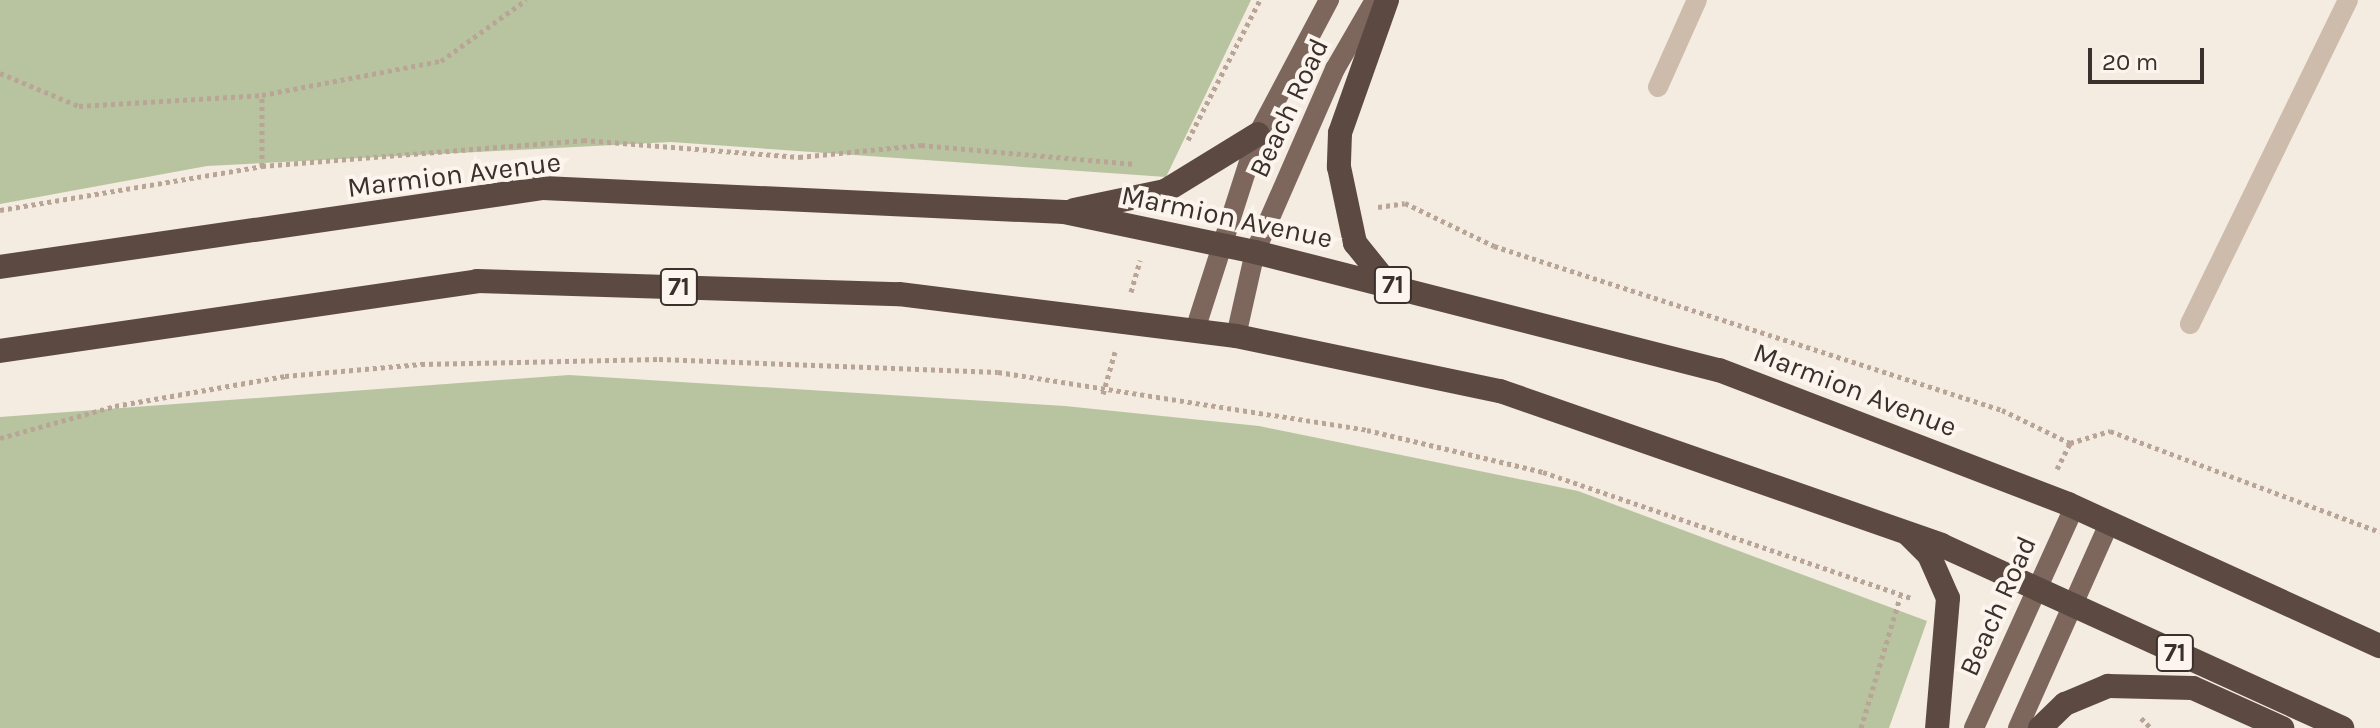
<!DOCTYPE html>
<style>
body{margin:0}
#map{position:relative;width:2380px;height:728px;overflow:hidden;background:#f4ebe1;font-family:Karla,sans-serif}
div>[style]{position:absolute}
.green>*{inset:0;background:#b8c4a0}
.path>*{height:5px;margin-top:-2.5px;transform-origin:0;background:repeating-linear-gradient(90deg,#b9a596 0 4px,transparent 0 8px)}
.minor>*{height:20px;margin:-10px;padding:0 10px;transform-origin:10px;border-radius:10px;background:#cdbbac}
.major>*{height:20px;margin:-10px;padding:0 10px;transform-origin:10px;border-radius:10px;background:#7d675c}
.highway>*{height:24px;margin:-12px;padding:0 12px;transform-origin:12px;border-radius:12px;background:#5c4a42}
span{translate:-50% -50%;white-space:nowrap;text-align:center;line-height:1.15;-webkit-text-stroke:8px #fbf5ee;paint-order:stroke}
.shield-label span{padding:2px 6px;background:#fbf5ee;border:2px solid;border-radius:6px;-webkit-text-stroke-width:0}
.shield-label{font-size:26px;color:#3b302b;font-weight:700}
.street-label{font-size:28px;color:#3b302b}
.scale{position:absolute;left:2088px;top:48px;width:116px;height:36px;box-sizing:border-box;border:4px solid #3b302b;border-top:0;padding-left:10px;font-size:24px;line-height:28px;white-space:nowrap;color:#3b302b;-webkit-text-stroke:6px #fbf5ee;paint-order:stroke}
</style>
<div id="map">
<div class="green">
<i style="clip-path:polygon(0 0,1251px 0,1166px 177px,671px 142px,207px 166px,0 204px)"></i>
<i style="clip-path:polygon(569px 375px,1065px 406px,1259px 426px,1578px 491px,1927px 621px,1889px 728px,0 728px,0 417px)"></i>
</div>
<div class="path">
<i style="left:0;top:73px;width:86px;rotate:22.7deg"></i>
<i style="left:79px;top:106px;width:183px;rotate:-3.4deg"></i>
<i style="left:262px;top:95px;width:182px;rotate:-10.8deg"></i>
<i style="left:441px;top:61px;width:105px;rotate:-35.7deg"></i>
<i style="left:1188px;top:140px;width:157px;rotate:-62.8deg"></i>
<i style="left:262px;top:166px;width:71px;rotate:-90deg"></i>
<i style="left:1378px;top:207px;width:27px;rotate:-8deg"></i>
<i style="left:1405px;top:203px;width:99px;rotate:25.8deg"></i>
<i style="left:1494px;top:246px;width:534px;rotate:17.89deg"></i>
<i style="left:2002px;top:410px;width:76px;rotate:25.9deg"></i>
<i style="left:0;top:210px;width:266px;rotate:-9.5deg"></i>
<i style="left:262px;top:166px;width:322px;rotate:-4.6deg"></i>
<i style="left:583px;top:140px;width:217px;rotate:4.5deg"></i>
<i style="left:799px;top:157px;width:123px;rotate:-5.6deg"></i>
<i style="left:921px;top:145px;width:212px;rotate:5.1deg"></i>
<i style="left:1131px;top:292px;width:33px;rotate:-74deg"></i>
<i style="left:1103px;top:394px;width:44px;rotate:-74.1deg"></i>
<i style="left:0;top:438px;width:119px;rotate:-15.5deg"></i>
<i style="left:115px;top:406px;width:173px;rotate:-10deg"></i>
<i style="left:285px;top:376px;width:137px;rotate:-5deg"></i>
<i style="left:421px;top:364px;width:238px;rotate:-1.2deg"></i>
<i style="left:659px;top:359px;width:339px;rotate:2.2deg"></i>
<i style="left:998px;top:372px;width:374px;rotate:8.9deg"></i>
<i style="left:1367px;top:430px;width:181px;rotate:13.4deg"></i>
<i style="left:1543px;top:472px;width:392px;rotate:18.9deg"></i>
<i style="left:2057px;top:469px;width:29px;rotate:-63deg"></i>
<i style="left:2070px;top:443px;width:42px;rotate:-16.7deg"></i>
<i style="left:2110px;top:431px;width:288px;rotate:20.5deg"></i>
<i style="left:2141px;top:718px;width:14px;rotate:45deg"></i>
<i style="left:1861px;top:728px;width:137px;rotate:-73.4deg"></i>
</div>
<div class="minor">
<i style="left:1658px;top:87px;width:95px;rotate:-65.9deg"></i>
<i style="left:2190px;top:324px;width:360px;rotate:-64deg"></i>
</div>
<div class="major">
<i style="left:1195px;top:330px;width:206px;rotate:-72.2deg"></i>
<i style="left:1258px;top:134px;width:152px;rotate:-62.1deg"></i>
<i style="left:1236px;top:336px;width:86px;rotate:-77.3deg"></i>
<i style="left:1255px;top:252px;width:200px;rotate:-66.4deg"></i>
<i style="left:1335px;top:69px;width:80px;rotate:-59.9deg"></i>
<i style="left:1974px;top:728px;width:242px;rotate:-65.6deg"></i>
<i style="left:2018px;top:728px;width:223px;rotate:-66deg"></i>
</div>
<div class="highway">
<i style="left:1387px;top:0;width:141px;rotate:109.5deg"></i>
<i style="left:1340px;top:133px;width:34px;rotate:92deg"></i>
<i style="left:1339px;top:167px;width:78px;rotate:78.1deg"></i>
<i style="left:1355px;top:243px;width:53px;rotate:51.2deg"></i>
<i style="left:1074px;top:210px;width:93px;rotate:-11.8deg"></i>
<i style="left:1165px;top:191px;width:109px;rotate:-31.5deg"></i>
<i style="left:0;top:267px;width:549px;rotate:-8.28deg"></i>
<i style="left:543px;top:188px;width:522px;rotate:2.64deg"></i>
<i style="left:1064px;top:212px;width:195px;rotate:11.8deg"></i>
<i style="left:1255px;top:252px;width:479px;rotate:14.3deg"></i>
<i style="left:1719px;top:370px;width:374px;rotate:21deg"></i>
<i style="left:2068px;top:504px;width:343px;rotate:24.5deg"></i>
<i style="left:0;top:351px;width:482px;rotate:-8.3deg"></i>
<i style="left:477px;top:281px;width:422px;rotate:1.8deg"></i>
<i style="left:899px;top:294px;width:340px;rotate:7.1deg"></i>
<i style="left:1236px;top:336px;width:270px;rotate:11.8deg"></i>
<i style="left:1500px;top:391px;width:467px;rotate:19.2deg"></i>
<i style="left:1941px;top:545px;width:441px;rotate:24.5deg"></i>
<i style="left:1909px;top:535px;width:28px;rotate:45deg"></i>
<i style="left:1929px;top:555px;width:47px;rotate:66.2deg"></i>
<i style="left:1948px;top:598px;width:130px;rotate:94.8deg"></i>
<i style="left:2040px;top:728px;width:35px;rotate:-44deg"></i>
<i style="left:2065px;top:704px;width:47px;rotate:-22.7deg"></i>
<i style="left:2108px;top:686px;width:85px;rotate:1.3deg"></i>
<i style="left:2193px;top:688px;width:98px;rotate:24.2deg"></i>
</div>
<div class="shield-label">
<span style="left:1393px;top:285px">71</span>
<span style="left:679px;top:287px">71</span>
<span style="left:2175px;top:653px">71</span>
</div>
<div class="street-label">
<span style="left:1289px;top:108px;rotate:-65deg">Beach Road</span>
<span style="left:454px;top:175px;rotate:-7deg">Marmion Avenue</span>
<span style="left:1227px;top:217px;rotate:12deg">Marmion Avenue</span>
<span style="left:1855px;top:390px;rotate:21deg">Marmion Avenue</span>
<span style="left:1998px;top:606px;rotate:-66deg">Beach Road</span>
</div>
<div class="scale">20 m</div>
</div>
